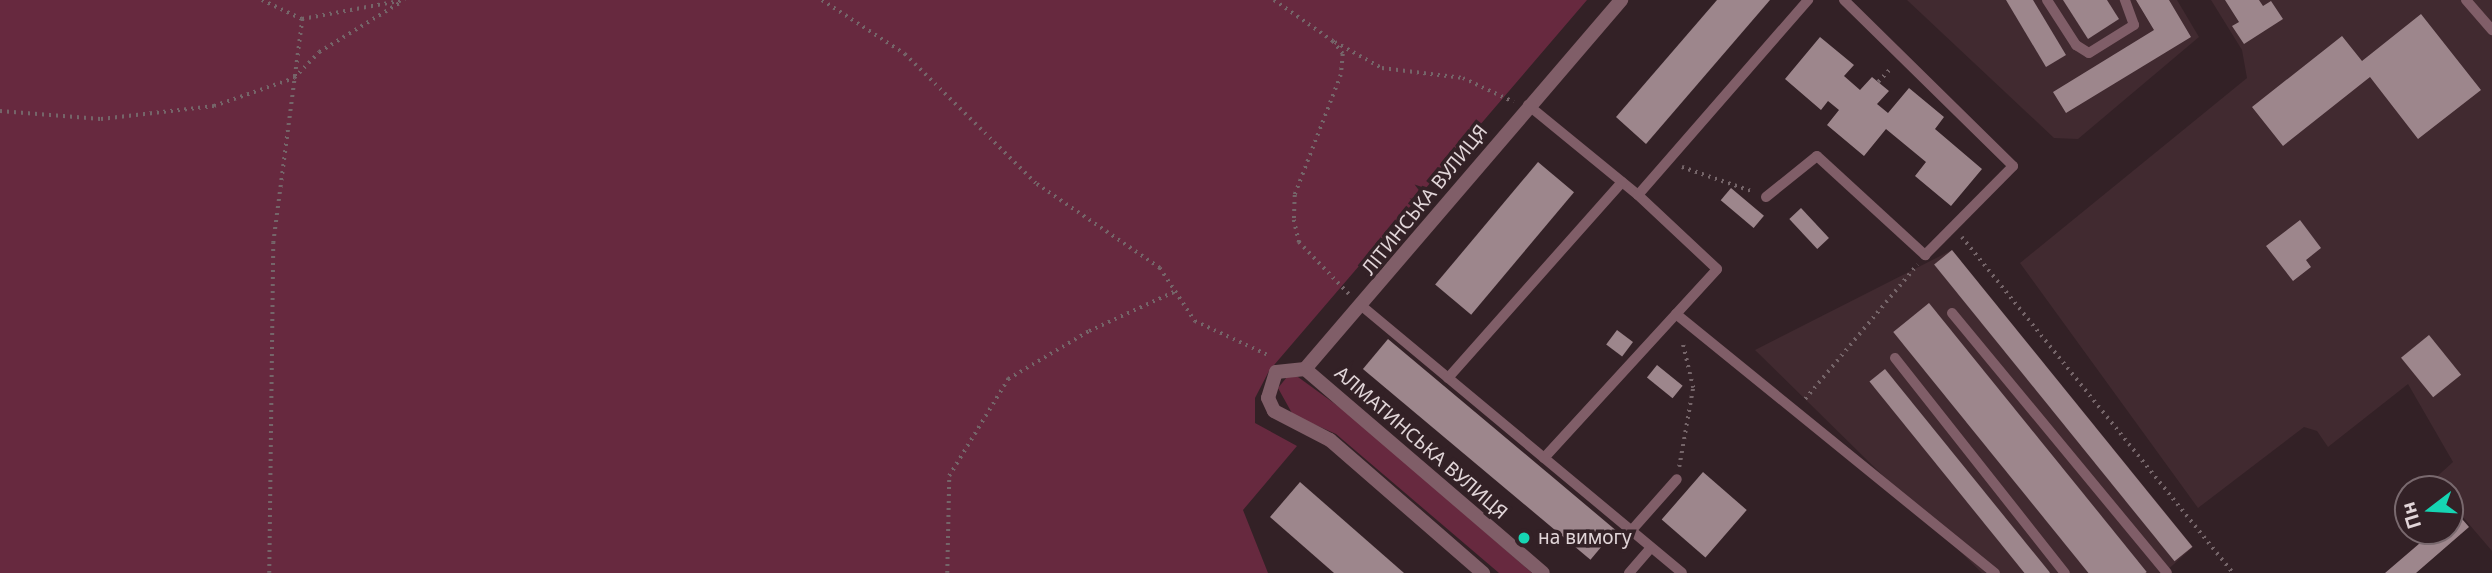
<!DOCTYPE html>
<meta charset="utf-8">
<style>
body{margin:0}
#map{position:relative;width:2492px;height:573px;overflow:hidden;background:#332126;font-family:"Noto Sans",sans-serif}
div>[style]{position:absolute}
.built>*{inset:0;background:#412a30}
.green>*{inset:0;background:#67293f}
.building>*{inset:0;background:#9d868c;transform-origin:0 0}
.path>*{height:3.5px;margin-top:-1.75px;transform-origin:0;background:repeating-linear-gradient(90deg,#756569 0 2px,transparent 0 7px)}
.lane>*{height:10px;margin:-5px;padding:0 5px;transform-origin:5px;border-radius:5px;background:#805e68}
.street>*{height:14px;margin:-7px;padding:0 7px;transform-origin:7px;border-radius:7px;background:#805e68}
.dots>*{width:19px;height:19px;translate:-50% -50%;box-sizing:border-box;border:4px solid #332126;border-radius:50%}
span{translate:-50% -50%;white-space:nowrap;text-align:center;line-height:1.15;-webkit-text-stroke:7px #332126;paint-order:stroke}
.street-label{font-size:19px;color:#e2d6d9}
.poi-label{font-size:19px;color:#e2d6d9}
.left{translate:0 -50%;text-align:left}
.north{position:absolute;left:2394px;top:475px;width:70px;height:70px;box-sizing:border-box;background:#332126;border:2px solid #79696e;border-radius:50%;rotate:253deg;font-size:19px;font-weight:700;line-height:28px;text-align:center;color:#e2d6d9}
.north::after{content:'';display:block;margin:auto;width:24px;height:32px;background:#16d5b3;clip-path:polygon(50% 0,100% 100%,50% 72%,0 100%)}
</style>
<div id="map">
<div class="built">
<i style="clip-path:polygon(1907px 0,2177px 0,2199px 37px,2078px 139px,2054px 138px)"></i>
<i style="clip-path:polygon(2211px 0,2492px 0,2492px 551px,2450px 502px,2450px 489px,2439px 489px,2432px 481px,2453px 462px,2408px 384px,2328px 447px,2317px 431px,2304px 427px,2198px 508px,2020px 263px,2247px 78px,2242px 50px)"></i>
<i style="clip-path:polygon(1952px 250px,2193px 547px,2164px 573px,1982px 573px,1755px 350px)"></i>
</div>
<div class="green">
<i style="clip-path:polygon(0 0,1587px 0,1269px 371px,1255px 398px,1255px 423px,1297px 446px,1243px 510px,1268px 573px,0 573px)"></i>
<i style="clip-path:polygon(1287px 377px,1298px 377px,1353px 417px,1532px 573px,1499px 573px,1336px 434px,1293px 415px,1278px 388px)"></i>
</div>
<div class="building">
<i style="clip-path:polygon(1717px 0,1770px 0,1646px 144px,1616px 117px)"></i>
<i style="clip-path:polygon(2006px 0,2033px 0,2066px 55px,2046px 67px)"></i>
<i style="clip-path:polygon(2063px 0,2107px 0,2119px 19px,2088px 39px)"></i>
<i style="clip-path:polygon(2136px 0,2169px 0,2191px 37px,2066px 113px,2053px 92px,2154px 30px)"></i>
<i style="clip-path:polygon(2225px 0,2259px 0,2263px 6px,2271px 1px,2283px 19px,2244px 44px,2232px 26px,2239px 22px)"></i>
<i style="clip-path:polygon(2421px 14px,2481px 90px,2418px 139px,2370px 77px,2283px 146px,2252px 107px,2342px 36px,2362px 61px)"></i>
<i style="clip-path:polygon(1820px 37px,1854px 65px,1844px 76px,1860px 90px,1872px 77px,1889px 91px,1877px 104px,1888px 113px,1909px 88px,1944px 117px,1935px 129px,1982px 169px,1951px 206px,1915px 176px,1926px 162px,1886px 129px,1864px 156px,1827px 125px,1839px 110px,1828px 101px,1821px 110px,1785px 79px)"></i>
<i style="left:1538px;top:162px;width:47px;height:160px;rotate:40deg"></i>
<i style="left:1731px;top:188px;width:43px;height:16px;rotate:40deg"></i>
<i style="left:1801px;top:208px;width:41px;height:16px;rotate:47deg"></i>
<i style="clip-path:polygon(2300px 220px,2321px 248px,2306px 260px,2311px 267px,2293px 281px,2266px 246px)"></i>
<i style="left:1952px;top:250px;width:382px;height:23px;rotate:51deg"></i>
<i style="left:1929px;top:303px;width:346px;height:46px;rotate:51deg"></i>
<i style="left:1617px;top:330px;width:20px;height:18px;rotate:37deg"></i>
<i style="left:2429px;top:335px;width:51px;height:36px;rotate:51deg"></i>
<i style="left:1388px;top:339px;width:297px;height:39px;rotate:40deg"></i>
<i style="left:1657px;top:365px;width:33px;height:16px;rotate:39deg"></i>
<i style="left:1885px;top:369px;width:262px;height:20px;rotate:51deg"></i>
<i style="left:1703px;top:472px;width:58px;height:63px;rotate:41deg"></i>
<i style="clip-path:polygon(1300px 482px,1404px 573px,1334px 573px,1270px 517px)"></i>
<i style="clip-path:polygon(2456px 512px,2469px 527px,2416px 573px,2385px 573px,2434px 531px,2450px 531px)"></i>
</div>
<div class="path">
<i style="left:262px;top:0;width:44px;rotate:25.4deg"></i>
<i style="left:302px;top:19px;width:105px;rotate:-10.5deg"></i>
<i style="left:822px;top:0;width:99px;rotate:33deg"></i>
<i style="left:905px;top:54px;width:185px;rotate:44.6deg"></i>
<i style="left:1037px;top:184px;width:149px;rotate:34.3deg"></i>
<i style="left:1160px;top:268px;width:64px;rotate:56.6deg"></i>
<i style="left:1195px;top:321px;width:83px;rotate:25deg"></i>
<i style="left:1274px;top:0;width:72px;rotate:34.8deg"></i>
<i style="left:1333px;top:41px;width:16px;rotate:52deg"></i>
<i style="left:1343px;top:54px;width:21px;rotate:95deg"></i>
<i style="left:1341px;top:75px;width:129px;rotate:111deg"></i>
<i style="left:1295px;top:195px;width:25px;rotate:92deg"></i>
<i style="left:1294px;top:220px;width:23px;rotate:77deg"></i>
<i style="left:1299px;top:242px;width:72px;rotate:46.1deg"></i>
<i style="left:1335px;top:42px;width:54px;rotate:29deg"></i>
<i style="left:1382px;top:68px;width:82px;rotate:7deg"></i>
<i style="left:1463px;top:78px;width:56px;rotate:25.2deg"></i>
<i style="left:1878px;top:82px;width:19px;rotate:-47deg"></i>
<i style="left:0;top:111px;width:101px;rotate:4.5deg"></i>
<i style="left:101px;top:119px;width:114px;rotate:-6.6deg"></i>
<i style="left:214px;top:106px;width:85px;rotate:-19.3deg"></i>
<i style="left:294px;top:78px;width:36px;rotate:-46deg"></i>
<i style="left:319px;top:52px;width:96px;rotate:-31.4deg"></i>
<i style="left:1682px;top:167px;width:76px;rotate:19.1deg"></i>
<i style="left:1962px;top:237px;width:432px;rotate:51.1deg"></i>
<i style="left:1805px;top:399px;width:175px;rotate:-50.1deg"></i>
<i style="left:1679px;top:467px;width:80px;rotate:-80deg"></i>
<i style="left:1693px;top:388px;width:48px;rotate:-103.2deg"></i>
<i style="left:269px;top:573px;width:330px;rotate:-89.3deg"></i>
<i style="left:273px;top:243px;width:226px;rotate:-82.6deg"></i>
<i style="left:947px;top:573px;width:97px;rotate:-88.8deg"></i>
<i style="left:949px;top:476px;width:114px;rotate:-58.7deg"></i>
<i style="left:1008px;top:379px;width:94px;rotate:-30.7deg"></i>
<i style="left:1089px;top:331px;width:96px;rotate:-24.7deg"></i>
</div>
<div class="lane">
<i style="left:2047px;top:0;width:54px;rotate:57.2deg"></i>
<i style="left:2076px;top:45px;width:15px;rotate:32deg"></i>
<i style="left:2089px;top:53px;width:53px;rotate:-31.9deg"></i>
<i style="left:2134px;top:25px;width:27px;rotate:-110deg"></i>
<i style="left:2466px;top:0;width:40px;rotate:49deg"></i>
<i style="left:1528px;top:105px;width:142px;rotate:39.3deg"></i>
<i style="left:1766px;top:197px;width:65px;rotate:-38.8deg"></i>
<i style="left:1817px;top:156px;width:147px;rotate:42.5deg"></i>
<i style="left:1925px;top:255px;width:125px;rotate:-45.3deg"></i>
<i style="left:2013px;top:166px;width:237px;rotate:-135.5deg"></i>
<i style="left:1363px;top:307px;width:415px;rotate:39.8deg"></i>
<i style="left:1952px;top:313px;width:337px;rotate:50.4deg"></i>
<i style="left:1676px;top:314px;width:411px;rotate:39.1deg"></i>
<i style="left:1895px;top:358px;width:274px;rotate:51.7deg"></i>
<i style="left:1448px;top:378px;width:262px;rotate:-48.4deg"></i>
<i style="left:1544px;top:458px;width:256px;rotate:-47.5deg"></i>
<i style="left:1717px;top:269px;width:108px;rotate:-136.9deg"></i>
<i style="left:1638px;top:195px;width:259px;rotate:-48.9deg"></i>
<i style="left:1631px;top:531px;width:69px;rotate:-48.5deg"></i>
<i style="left:1629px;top:573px;width:33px;rotate:-49deg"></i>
</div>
<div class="street">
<i style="left:1305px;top:369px;width:486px;rotate:-49.4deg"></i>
<i style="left:1305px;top:369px;width:29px;rotate:174deg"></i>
<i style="left:1276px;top:372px;width:27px;rotate:107deg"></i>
<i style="left:1268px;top:398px;width:14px;rotate:65deg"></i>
<i style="left:1274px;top:411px;width:63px;rotate:27.4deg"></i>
<i style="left:1330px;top:440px;width:203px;rotate:41deg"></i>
<i style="left:1305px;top:369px;width:313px;rotate:40.6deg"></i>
</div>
<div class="dots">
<i style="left:1524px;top:538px;background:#16d5b3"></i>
</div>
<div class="street-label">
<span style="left:1425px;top:200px;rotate:-51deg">ЛІТИНСЬКА ВУЛИЦЯ</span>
<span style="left:1421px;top:443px;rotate:41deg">АЛМАТИНСЬКА ВУЛИЦЯ</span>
</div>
<div class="poi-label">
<span class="left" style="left:1538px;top:538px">на вимогу</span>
</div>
<div class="north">Пн</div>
</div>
